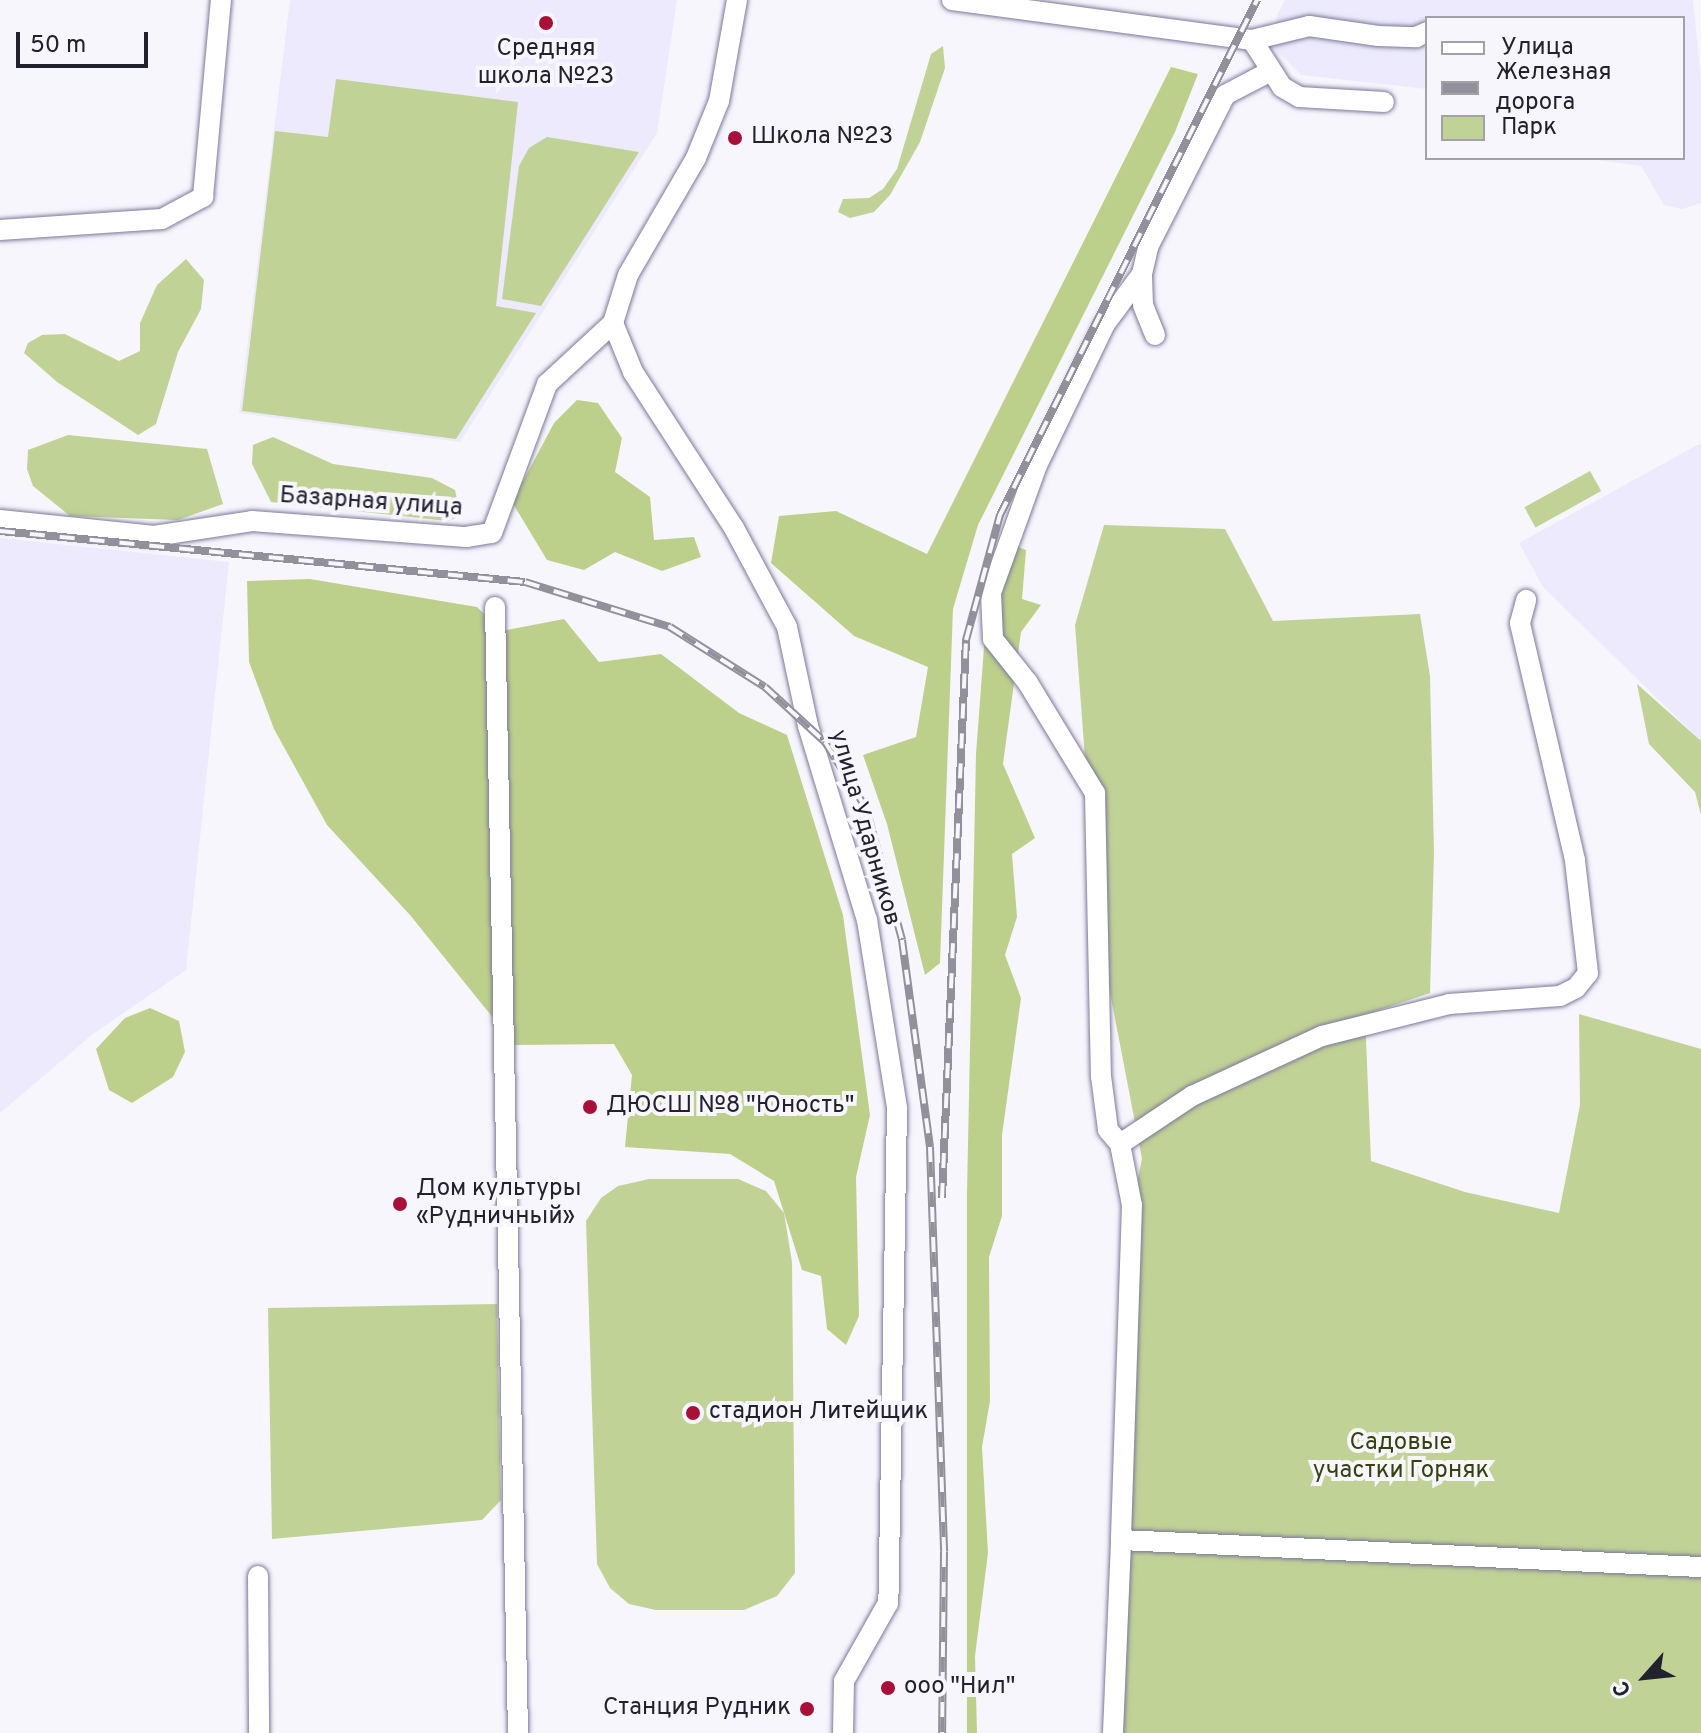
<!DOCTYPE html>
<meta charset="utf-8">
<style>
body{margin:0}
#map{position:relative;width:1701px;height:1733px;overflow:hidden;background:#f7f6fd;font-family:Overpass,sans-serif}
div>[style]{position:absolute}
.built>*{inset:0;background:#eceafc}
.green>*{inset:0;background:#c1d297;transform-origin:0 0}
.forest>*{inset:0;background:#bdd08b}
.roads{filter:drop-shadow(0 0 2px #7d799a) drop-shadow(0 0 2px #7d799a)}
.minor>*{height:20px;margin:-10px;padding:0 10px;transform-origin:10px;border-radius:10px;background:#fff}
.rail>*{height:8px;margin-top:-4px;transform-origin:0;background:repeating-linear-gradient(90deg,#f7f6fd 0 15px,#92919b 0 30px);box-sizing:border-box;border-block:2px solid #92919b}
.dots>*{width:22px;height:22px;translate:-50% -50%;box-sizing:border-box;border:4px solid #f7f6fd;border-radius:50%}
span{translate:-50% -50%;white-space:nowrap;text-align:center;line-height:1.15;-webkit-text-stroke:8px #f7f6fd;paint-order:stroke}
.poi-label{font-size:24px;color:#22212e}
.left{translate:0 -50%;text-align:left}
.right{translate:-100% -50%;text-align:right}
.street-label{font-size:24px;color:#22212e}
.park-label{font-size:24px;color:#35410e}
.legend{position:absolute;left:1425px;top:16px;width:260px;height:144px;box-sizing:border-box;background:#f7f6fd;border:2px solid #a2a1aa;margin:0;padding:10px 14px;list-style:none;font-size:24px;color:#22212e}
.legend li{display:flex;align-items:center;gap:16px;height:40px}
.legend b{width:40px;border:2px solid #a2a1aa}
.north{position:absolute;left:1605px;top:1637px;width:80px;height:80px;-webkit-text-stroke:6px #f7f6fd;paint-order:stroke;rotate:243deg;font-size:22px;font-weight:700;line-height:32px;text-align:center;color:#22212e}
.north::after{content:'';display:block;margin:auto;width:28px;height:36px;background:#22212e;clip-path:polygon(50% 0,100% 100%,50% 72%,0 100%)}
.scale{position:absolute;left:16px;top:32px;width:132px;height:36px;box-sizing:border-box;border:4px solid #22212e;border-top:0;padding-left:10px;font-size:24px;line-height:28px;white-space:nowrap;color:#22212e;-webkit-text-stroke:6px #f7f6fd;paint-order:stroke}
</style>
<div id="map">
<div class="built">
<i style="clip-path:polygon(290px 0,677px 0,657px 133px,460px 442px,239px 413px)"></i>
<i style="clip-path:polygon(1285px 0,1693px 0,1701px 79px,1701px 203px,1682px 209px,1664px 205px,1641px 166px,1582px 158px,1683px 158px,1683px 18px,1427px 18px,1427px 89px,1301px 75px,1275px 49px,1277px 15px)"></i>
<i style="clip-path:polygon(1701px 443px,1701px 741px,1543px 587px,1519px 543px)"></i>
<i style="clip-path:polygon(0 538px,229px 562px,186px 970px,93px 1034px,0 1113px)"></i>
</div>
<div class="green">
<i style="clip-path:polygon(943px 46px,945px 68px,920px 142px,890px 195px,874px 212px,850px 218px,838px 212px,843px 199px,869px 198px,883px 189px,897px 169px,931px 54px)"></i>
<i style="clip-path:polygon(336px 79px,518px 102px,496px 306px,536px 313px,456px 439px,242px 411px,275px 131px,328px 137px)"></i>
<i style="clip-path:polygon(547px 137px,639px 152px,541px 306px,502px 299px,519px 166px,529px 148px)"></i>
<i style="clip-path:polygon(186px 259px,204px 280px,201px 309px,178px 352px,156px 424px,138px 435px,57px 382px,24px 353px,28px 343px,42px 335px,65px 334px,119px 361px,140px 351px,140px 323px,157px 285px)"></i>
<i style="clip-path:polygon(68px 435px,207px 449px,223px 504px,178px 520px,70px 516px,33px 486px,27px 469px,28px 450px)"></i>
<i style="clip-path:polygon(273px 437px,333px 464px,432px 478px,455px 490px,461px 516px,448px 521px,271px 502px,252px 464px,253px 445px)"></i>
<i style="left:1590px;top:471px;width:23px;height:75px;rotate:61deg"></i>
<i style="clip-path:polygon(1104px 525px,1225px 529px,1273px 621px,1420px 614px,1430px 676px,1434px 853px,1430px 993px,1365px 1015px,1371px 1161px,1465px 1192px,1559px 1213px,1580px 1105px,1579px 1014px,1701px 1049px,1701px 1733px,1119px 1733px,1132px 1205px,1142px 1159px,1098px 930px,1075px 625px)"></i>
<i style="clip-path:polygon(1637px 684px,1701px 741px,1701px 815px,1695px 792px,1649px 744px)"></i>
<i style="clip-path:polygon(649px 1179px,738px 1179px,766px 1191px,784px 1213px,792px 1262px,795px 1573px,777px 1596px,744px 1610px,656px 1610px,629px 1604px,610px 1588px,597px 1564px,586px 1221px,601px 1198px,618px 1186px)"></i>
<i style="clip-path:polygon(497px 1304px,501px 1500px,482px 1520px,272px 1539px,268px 1308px)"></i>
</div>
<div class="forest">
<i style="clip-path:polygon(1171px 67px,1198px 74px,1175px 132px,978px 525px,953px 609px,940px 963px,925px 975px,887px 824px,863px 755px,916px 737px,928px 667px,854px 636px,771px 563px,779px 516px,836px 511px,927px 554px)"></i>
<i style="clip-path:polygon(577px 400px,598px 403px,622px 438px,615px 472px,650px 497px,654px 540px,694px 537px,701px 557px,662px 571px,615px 552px,584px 570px,547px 560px,512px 502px,554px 423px)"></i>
<i style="clip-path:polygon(1016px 546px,1026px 550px,1022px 599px,1041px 605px,1021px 632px,1003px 764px,1035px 838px,1012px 854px,1017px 917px,1005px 955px,1021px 998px,1002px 1135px,1002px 1216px,989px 1257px,990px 1401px,982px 1447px,988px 1553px,975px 1656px,977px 1733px,967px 1733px,967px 1193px,976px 754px,986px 621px)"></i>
<i style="clip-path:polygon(310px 579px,477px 607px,502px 631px,564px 619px,599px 662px,661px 654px,739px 713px,787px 735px,843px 915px,870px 1115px,856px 1177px,859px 1316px,846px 1345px,827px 1329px,821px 1276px,802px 1270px,774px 1181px,730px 1154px,625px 1147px,632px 1075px,614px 1044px,515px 1045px,410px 915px,327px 825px,274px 729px,249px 662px,247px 581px)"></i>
<i style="clip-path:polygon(150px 1008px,179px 1021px,185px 1052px,173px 1077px,132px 1103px,109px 1090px,96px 1049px,125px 1018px)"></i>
</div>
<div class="roads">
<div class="minor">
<i style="left:737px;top:0;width:103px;rotate:100.1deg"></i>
<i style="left:719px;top:101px;width:61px;rotate:112deg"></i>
<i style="left:696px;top:158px;width:135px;rotate:120.2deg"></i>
<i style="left:628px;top:275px;width:50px;rotate:107.4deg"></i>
<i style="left:613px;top:323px;width:53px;rotate:67.8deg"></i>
<i style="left:633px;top:372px;width:186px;rotate:57.1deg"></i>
<i style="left:734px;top:528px;width:112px;rotate:61.8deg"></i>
<i style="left:787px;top:627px;width:101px;rotate:78deg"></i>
<i style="left:808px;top:726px;width:203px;rotate:73.1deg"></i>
<i style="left:867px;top:920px;width:190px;rotate:80.9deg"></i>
<i style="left:897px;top:1108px;width:495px;rotate:91deg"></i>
<i style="left:888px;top:1603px;width:90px;rotate:119.4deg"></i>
<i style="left:844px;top:1681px;width:52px;rotate:91.1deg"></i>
<i style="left:952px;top:0;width:303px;rotate:7.6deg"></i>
<i style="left:1252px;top:40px;width:59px;rotate:-13.8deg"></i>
<i style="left:1309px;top:26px;width:70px;rotate:8.2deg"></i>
<i style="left:1378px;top:36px;width:38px;rotate:2deg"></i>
<i style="left:1416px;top:37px;width:12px;rotate:-24deg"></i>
<i style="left:1252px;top:40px;width:56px;rotate:57.4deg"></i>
<i style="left:1282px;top:87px;width:20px;rotate:30deg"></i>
<i style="left:1299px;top:97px;width:85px;rotate:3.4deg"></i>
<i style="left:0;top:230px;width:162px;rotate:-3.9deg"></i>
<i style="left:162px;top:219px;width:47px;rotate:-28.2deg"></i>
<i style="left:203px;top:197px;width:198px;rotate:-84.8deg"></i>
<i style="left:1142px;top:274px;width:62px;rotate:126.5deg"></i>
<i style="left:1105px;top:324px;width:157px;rotate:115.7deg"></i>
<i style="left:1037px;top:465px;width:136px;rotate:109.8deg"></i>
<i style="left:991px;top:593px;width:46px;rotate:87.5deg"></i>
<i style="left:993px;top:639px;width:56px;rotate:51.5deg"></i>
<i style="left:1028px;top:683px;width:129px;rotate:58.7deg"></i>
<i style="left:1095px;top:793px;width:283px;rotate:88.8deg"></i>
<i style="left:1101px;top:1076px;width:54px;rotate:82.6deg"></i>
<i style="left:1108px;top:1130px;width:18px;rotate:49deg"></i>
<i style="left:1120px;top:1144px;width:87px;rotate:-33.7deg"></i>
<i style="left:1192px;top:1096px;width:143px;rotate:-24.8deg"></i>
<i style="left:1322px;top:1036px;width:131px;rotate:-14.1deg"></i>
<i style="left:1449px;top:1004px;width:111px;rotate:-4.1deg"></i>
<i style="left:1560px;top:996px;width:18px;rotate:-27deg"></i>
<i style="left:1576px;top:988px;width:19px;rotate:-51deg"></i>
<i style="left:1588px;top:973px;width:114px;rotate:-96.6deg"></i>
<i style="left:1575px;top:860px;width:243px;rotate:-103.1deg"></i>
<i style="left:1520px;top:623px;width:24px;rotate:-75deg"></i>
<i style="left:1155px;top:335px;width:32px;rotate:-112deg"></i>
<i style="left:1143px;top:305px;width:31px;rotate:-92deg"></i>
<i style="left:1142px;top:274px;width:28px;rotate:-77deg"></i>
<i style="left:1148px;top:247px;width:170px;rotate:-63.1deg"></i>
<i style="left:1225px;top:95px;width:50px;rotate:-27.6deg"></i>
<i style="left:0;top:520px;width:155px;rotate:5.9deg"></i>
<i style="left:154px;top:536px;width:99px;rotate:-8.7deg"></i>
<i style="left:252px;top:521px;width:215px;rotate:4.3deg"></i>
<i style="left:466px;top:537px;width:26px;rotate:-9deg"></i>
<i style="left:492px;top:533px;width:159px;rotate:-69.7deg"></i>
<i style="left:547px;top:384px;width:90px;rotate:-42.7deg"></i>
<i style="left:495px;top:607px;width:1126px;rotate:88.83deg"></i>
<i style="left:1120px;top:1144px;width:62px;rotate:78.9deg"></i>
<i style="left:1132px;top:1205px;width:335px;rotate:91.9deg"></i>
<i style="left:1121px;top:1540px;width:581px;rotate:2.67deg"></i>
<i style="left:258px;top:1576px;width:157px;rotate:89.6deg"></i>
<i style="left:1113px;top:1733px;width:193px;rotate:-87.6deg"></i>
</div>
</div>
<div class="rail">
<i style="left:0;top:531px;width:527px;rotate:5.55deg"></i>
<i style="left:525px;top:582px;width:152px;rotate:17.2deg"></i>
<i style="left:670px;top:627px;width:112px;rotate:32.3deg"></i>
<i style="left:765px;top:687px;width:81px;rotate:42.5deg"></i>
<i style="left:825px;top:742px;width:78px;rotate:58.2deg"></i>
<i style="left:866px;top:808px;width:137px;rotate:74.7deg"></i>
<i style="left:902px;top:940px;width:209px;rotate:82.3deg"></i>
<i style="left:930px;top:1147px;width:405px;rotate:88deg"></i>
<i style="left:944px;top:1552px;width:181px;rotate:90.6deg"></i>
<i style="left:942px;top:1198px;width:559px;rotate:-87.54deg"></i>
<i style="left:966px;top:640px;width:130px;rotate:-74.8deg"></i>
<i style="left:1000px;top:515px;width:576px;rotate:-63.48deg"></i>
</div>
<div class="dots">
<i style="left:546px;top:23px;background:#a81039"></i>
<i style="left:735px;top:138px;background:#a81039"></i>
<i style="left:590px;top:1107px;background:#a81039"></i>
<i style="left:400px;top:1204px;background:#a81039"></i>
<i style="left:693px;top:1413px;background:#a81039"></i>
<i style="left:888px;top:1688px;background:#a81039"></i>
<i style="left:807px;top:1709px;background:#a81039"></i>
</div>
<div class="poi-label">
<span style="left:546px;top:64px">Средняя<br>школа №23</span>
<span class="left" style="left:751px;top:138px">Школа №23</span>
<span class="left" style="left:606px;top:1107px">ДЮСШ №8 "Юность"</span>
<span class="left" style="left:416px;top:1204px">Дом культуры<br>«Рудничный»</span>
<span class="left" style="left:709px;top:1413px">стадион Литейщик</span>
<span class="left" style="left:904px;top:1688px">ооо "Нил"</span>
<span class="right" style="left:791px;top:1709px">Станция Рудник</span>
</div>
<div class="street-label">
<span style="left:371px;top:503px;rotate:4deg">Базарная улица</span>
<span style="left:864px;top:828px;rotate:74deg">улица Ударников</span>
</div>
<div class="park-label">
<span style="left:1401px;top:1458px">Садовые<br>участки Горняк</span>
</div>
<ul class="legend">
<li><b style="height:10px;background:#fff"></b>Улица</li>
<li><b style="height:10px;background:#92919b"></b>Железная дорога</li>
<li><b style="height:22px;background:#c1d297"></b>Парк</li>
</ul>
<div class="north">С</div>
<div class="scale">50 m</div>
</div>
